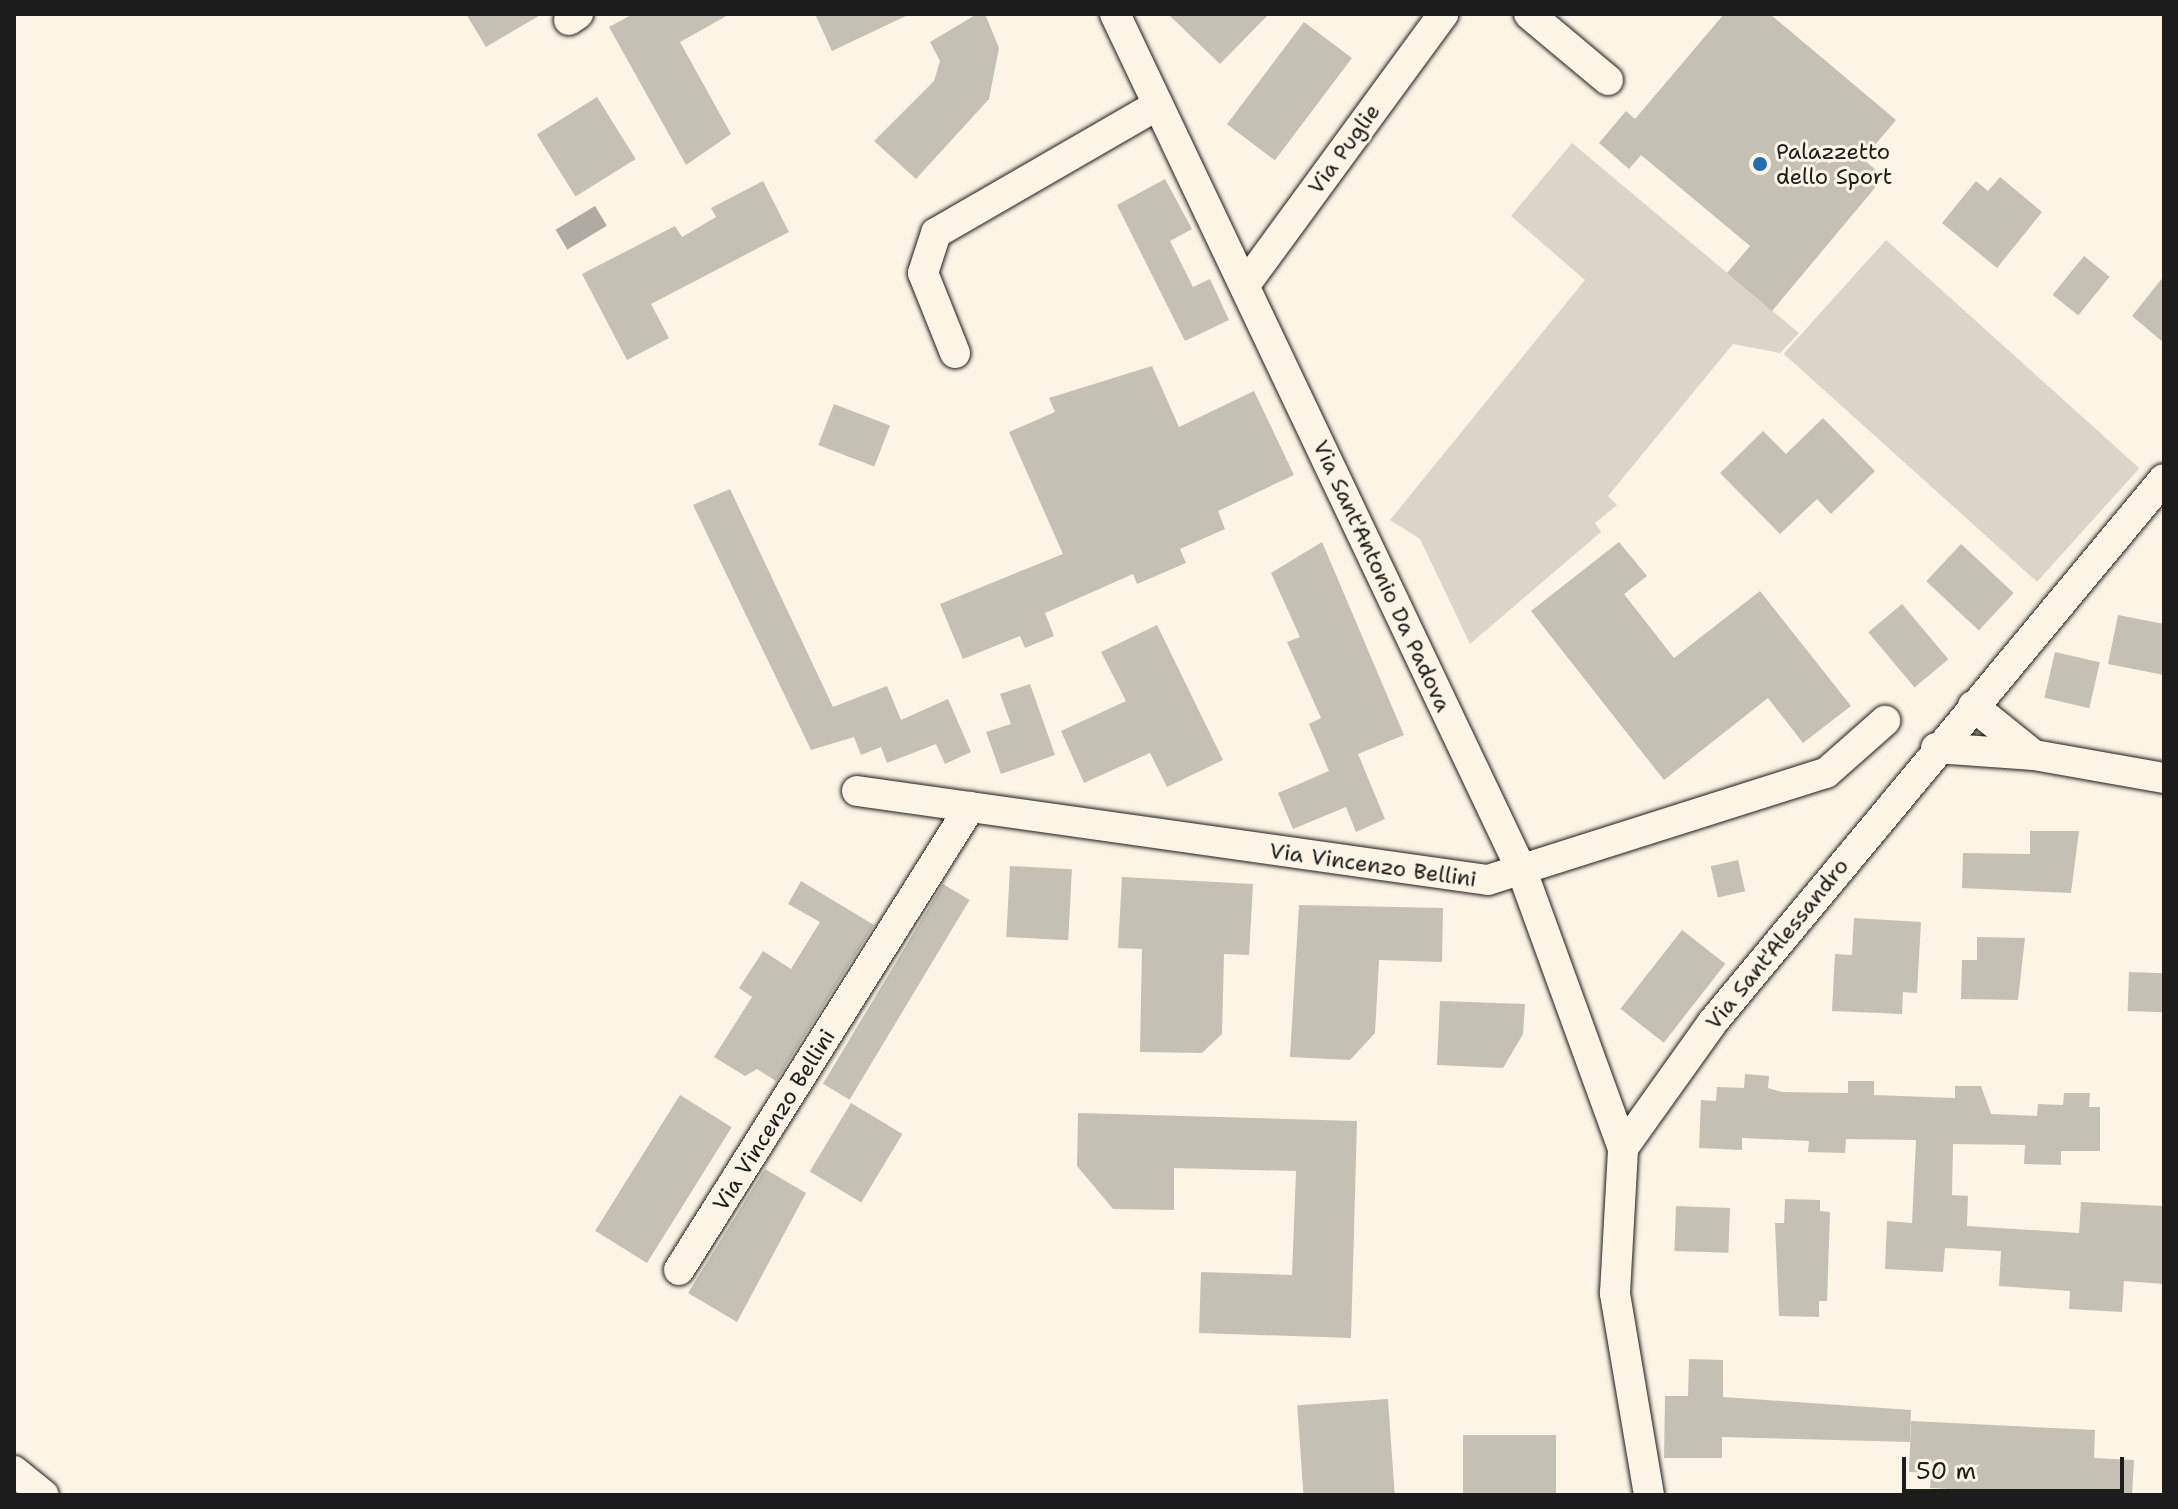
<!DOCTYPE html>
<style>
body{margin:0}
#map{position:relative;width:2178px;height:1509px;overflow:hidden;background:#fcf5e5;font-family:"Shantell Sans",sans-serif}
div>[style]{position:absolute}
.green>*{inset:0;background:#dbd5c8;transform-origin:0 0}
.water>*{inset:0;background:#b0aba1;transform-origin:0 0}
.building>*{inset:0;background:#c4c0b3;transform-origin:0 0}
.roads{filter:drop-shadow(0 0 2px #1c1c1c) drop-shadow(0 0 2px #1c1c1c)}
.minor>*{height:30px;margin:-15px;padding:0 15px;transform-origin:15px;border-radius:15px;background:#fcf5e5}
.dots>*{width:22px;height:22px;translate:-50% -50%;box-sizing:border-box;border:4px solid #fcf5e5;border-radius:50%}
span{translate:-50% -50%;white-space:nowrap;text-align:center;line-height:1.15;-webkit-text-stroke:6px #fcf5e5;paint-order:stroke}
.street-label{font-size:22px;color:#1c1c1c}
.poi-label{font-size:22px;color:#1c1c1c}
.left{translate:0 -50%;text-align:left}
.frame{position:absolute;inset:0;border:16px solid #1c1c1c;pointer-events:none}
.scale{position:absolute;left:1902px;top:1457px;width:222px;height:36px;box-sizing:border-box;border:4px solid #1c1c1c;border-top:0;padding-left:10px;font-size:24px;line-height:28px;white-space:nowrap;color:#1c1c1c;-webkit-text-stroke:6px #fcf5e5;paint-order:stroke}
</style>
<div id="map">
<div class="green">
<i style="clip-path:polygon(1572px 143px,1799px 333px,1780px 353px,1733px 344px,1608px 496px,1617px 505px,1595px 523px,1601px 532px,1470px 644px,1420px 539px,1390px 520px,1585px 280px,1511px 216px)"></i>
<i style="left:1886px;top:240px;width:341px;height:153px;rotate:42deg"></i>
</div>
<div class="water">
<i style="left:595px;top:206px;width:23px;height:46px;rotate:59deg"></i>
</div>
<div class="building">
<i style="clip-path:polygon(466px 14px,542px 14px,486px 47px)"></i>
<i style="clip-path:polygon(633px 14px,730px 14px,680px 42px,731px 134px,686px 165px,609px 27px)"></i>
<i style="clip-path:polygon(815px 14px,910px 14px,832px 51px)"></i>
<i style="clip-path:polygon(977px 14px,985px 14px,999px 48px,989px 99px,916px 179px,874px 141px,934px 81px,940px 61px,930px 42px)"></i>
<i style="clip-path:polygon(1168px 14px,1269px 14px,1220px 64px)"></i>
<i style="clip-path:polygon(1724px 14px,1770px 14px,1896px 120px,1863px 159px,1884px 177px,1772px 311px,1727px 273px,1750px 246px,1641px 155px,1629px 169px,1599px 143px,1626px 111px,1635px 119px)"></i>
<i style="left:1304px;top:22px;width:60px;height:128px;rotate:37deg"></i>
<i style="left:597px;top:97px;width:73px;height:71px;rotate:58deg"></i>
<i style="clip-path:polygon(2000px 177px,2042px 212px,1997px 268px,1942px 223px,1976px 181px,1988px 191px)"></i>
<i style="clip-path:polygon(1165px 179px,1192px 229px,1170px 241px,1193px 287px,1210px 279px,1229px 320px,1185px 341px,1117px 205px)"></i>
<i style="clip-path:polygon(763px 181px,789px 232px,651px 304px,669px 338px,627px 360px,582px 274px,675px 226px,682px 237px,716px 217px,711px 208px)"></i>
<i style="left:2084px;top:256px;width:33px;height:50px;rotate:39deg"></i>
<i style="clip-path:polygon(2164px 276px,2164px 343px,2132px 316px)"></i>
<i style="clip-path:polygon(1152px 366px,1179px 427px,1254px 391px,1294px 475px,1218px 511px,1225px 529px,1180px 549px,1186px 563px,1137px 584px,1133px 574px,1045px 613px,1054px 636px,1025px 648px,1020px 636px,963px 659px,940px 604px,1063px 554px,1009px 432px,1055px 412px,1049px 398px)"></i>
<i style="left:834px;top:404px;width:60px;height:44px;rotate:21deg"></i>
<i style="clip-path:polygon(1823px 418px,1875px 471px,1831px 514px,1817px 499px,1780px 534px,1720px 473px,1763px 431px,1786px 454px)"></i>
<i style="clip-path:polygon(730px 489px,833px 707px,887px 686px,901px 720px,948px 699px,971px 752px,945px 764px,936px 744px,887px 763px,881px 747px,861px 755px,854px 737px,811px 750px,693px 505px)"></i>
<i style="clip-path:polygon(1322px 542px,1404px 735px,1358px 754px,1385px 819px,1356px 832px,1346px 807px,1293px 829px,1278px 793px,1329px 771px,1309px 724px,1321px 718px,1287px 642px,1300px 637px,1271px 573px)"></i>
<i style="clip-path:polygon(1619px 542px,1647px 576px,1624px 594px,1674px 658px,1760px 591px,1851px 706px,1803px 743px,1768px 698px,1664px 780px,1531px 611px)"></i>
<i style="left:1961px;top:544px;width:72px;height:51px;rotate:43deg"></i>
<i style="left:1902px;top:604px;width:72px;height:44px;rotate:50deg"></i>
<i style="clip-path:polygon(2118px 615px,2164px 624px,2164px 675px,2108px 664px)"></i>
<i style="clip-path:polygon(1157px 625px,1223px 760px,1167px 787px,1150px 753px,1084px 783px,1061px 731px,1126px 701px,1101px 652px)"></i>
<i style="left:2055px;top:652px;width:46px;height:47px;rotate:13deg"></i>
<i style="clip-path:polygon(1030px 684px,1055px 755px,1001px 774px,986px 732px,1011px 724px,1000px 694px)"></i>
<i style="clip-path:polygon(2030px 831px,2079px 831px,2071px 893px,1962px 888px,1963px 853px,2030px 854px)"></i>
<i style="left:1738px;top:860px;width:32px;height:28px;rotate:77deg"></i>
<i style="left:1010px;top:866px;width:62px;height:71px;rotate:3deg"></i>
<i style="clip-path:polygon(1122px 877px,1253px 884px,1249px 955px,1224px 954px,1222px 1034px,1202px 1053px,1140px 1052px,1142px 949px,1118px 948px)"></i>
<i style="clip-path:polygon(801px 881px,874px 925px,776px 1081px,757px 1069px,745px 1076px,714px 1057px,752px 997px,739px 988px,763px 951px,791px 969px,820px 922px,788px 904px)"></i>
<i style="left:943px;top:884px;width:31px;height:233px;rotate:31deg"></i>
<i style="clip-path:polygon(1299px 905px,1443px 908px,1442px 962px,1379px 960px,1375px 1033px,1350px 1060px,1290px 1057px)"></i>
<i style="clip-path:polygon(1854px 918px,1921px 922px,1917px 993px,1903px 992px,1902px 1014px,1832px 1011px,1835px 954px,1852px 955px)"></i>
<i style="left:1682px;top:930px;width:55px;height:100px;rotate:38deg"></i>
<i style="clip-path:polygon(1977px 937px,2025px 938px,2018px 1000px,1961px 999px,1962px 960px,1977px 960px)"></i>
<i style="left:2129px;top:972px;width:35px;height:39px;rotate:2deg"></i>
<i style="clip-path:polygon(1440px 1001px,1525px 1004px,1523px 1034px,1503px 1068px,1437px 1065px)"></i>
<i style="clip-path:polygon(1745px 1074px,1769px 1076px,1768px 1088px,1782px 1092px,1848px 1093px,1848px 1081px,1874px 1081px,1874px 1095px,1955px 1098px,1955px 1086px,1981px 1086px,1991px 1114px,2037px 1116px,2038px 1104px,2063px 1105px,2064px 1093px,2090px 1093px,2089px 1107px,2100px 1107px,2100px 1151px,2061px 1151px,2061px 1165px,2024px 1164px,2025px 1145px,1953px 1144px,1952px 1195px,1968px 1196px,1967px 1226px,2079px 1233px,2081px 1202px,2164px 1206px,2164px 1284px,2124px 1281px,2122px 1312px,2069px 1309px,2070px 1291px,1999px 1286px,2001px 1251px,1945px 1248px,1943px 1272px,1885px 1269px,1887px 1221px,1912px 1223px,1916px 1140px,1846px 1139px,1845px 1153px,1808px 1152px,1809px 1141px,1742px 1138px,1742px 1150px,1699px 1148px,1701px 1100px,1716px 1101px,1717px 1087px,1744px 1088px)"></i>
<i style="left:680px;top:1095px;width:61px;height:160px;rotate:32deg"></i>
<i style="left:851px;top:1103px;width:60px;height:80px;rotate:31deg"></i>
<i style="clip-path:polygon(1078px 1113px,1357px 1121px,1351px 1338px,1199px 1333px,1201px 1272px,1292px 1275px,1296px 1171px,1174px 1168px,1174px 1210px,1113px 1209px,1077px 1166px)"></i>
<i style="clip-path:polygon(765px 1169px,806px 1193px,737px 1322px,688px 1293px)"></i>
<i style="clip-path:polygon(1785px 1199px,1820px 1200px,1820px 1211px,1830px 1212px,1827px 1301px,1819px 1301px,1819px 1317px,1779px 1316px,1775px 1223px,1784px 1223px)"></i>
<i style="left:1676px;top:1206px;width:54px;height:45px;rotate:2deg"></i>
<i style="clip-path:polygon(1689px 1359px,1723px 1360px,1723px 1397px,1911px 1410px,1910px 1442px,1722px 1437px,1722px 1458px,1664px 1458px,1665px 1396px,1688px 1396px)"></i>
<i style="left:1388px;top:1399px;width:96px;height:91px;rotate:86deg"></i>
<i style="clip-path:polygon(1911px 1421px,2095px 1430px,2094px 1458px,2134px 1460px,2132px 1495px,1949px 1495px,1949px 1489px,1930px 1488px,1931px 1473px,1909px 1472px)"></i>
<i style="left:1463px;top:1435px;width:93px;height:60px"></i>
</div>
<div class="roads">
<div class="minor">
<i style="left:1115px;top:14px;width:949px;rotate:64.6deg"></i>
<i style="left:1522px;top:871px;width:295px;rotate:70deg"></i>
<i style="left:1529px;top:14px;width:103px;rotate:39.9deg"></i>
<i style="left:569px;top:20px;width:11px;rotate:-34deg"></i>
<i style="left:1245px;top:285px;width:336px;rotate:-53.8deg"></i>
<i style="left:955px;top:353px;width:86px;rotate:-111.8deg"></i>
<i style="left:923px;top:273px;width:42px;rotate:-72deg"></i>
<i style="left:936px;top:233px;width:256px;rotate:-30deg"></i>
<i style="left:1973px;top:706px;width:78px;rotate:38.8deg"></i>
<i style="left:1936px;top:748px;width:98px;rotate:4.1deg"></i>
<i style="left:2034px;top:755px;width:132px;rotate:10deg"></i>
<i style="left:857px;top:791px;width:637px;rotate:8.03deg"></i>
<i style="left:1488px;top:880px;width:355px;rotate:-17.6deg"></i>
<i style="left:1826px;top:773px;width:79px;rotate:-41.4deg"></i>
<i style="left:679px;top:1270px;width:547px;rotate:-57.85deg"></i>
<i style="left:14px;top:1471px;width:38px;rotate:39deg"></i>
<i style="left:1649px;top:1495px;width:205px;rotate:-99.6deg"></i>
<i style="left:1615px;top:1293px;width:145px;rotate:-86.8deg"></i>
<i style="left:1623px;top:1148px;width:153px;rotate:-54.5deg"></i>
<i style="left:1712px;top:1023px;width:707px;rotate:-50.28deg"></i>
</div>
</div>
<div class="dots">
<i style="left:1760px;top:164px;background:#1f6fb2"></i>
</div>
<div class="street-label">
<span style="left:1344px;top:149px;rotate:-54deg">Via Puglie</span>
<span style="left:1382px;top:576px;rotate:65deg">Via Sant'Antonio Da Padova</span>
<span style="left:1373px;top:865px;rotate:8deg">Via Vincenzo Bellini</span>
<span style="left:1777px;top:944px;rotate:-51deg">Via Sant'Alessandro</span>
<span style="left:774px;top:1120px;rotate:-58deg">Via Vincenzo Bellini</span>
</div>
<div class="poi-label">
<span class="left" style="left:1776px;top:164px">Palazzetto<br>dello Sport</span>
</div>
<div class="frame"></div>
<div class="scale">50 m</div>
</div>
